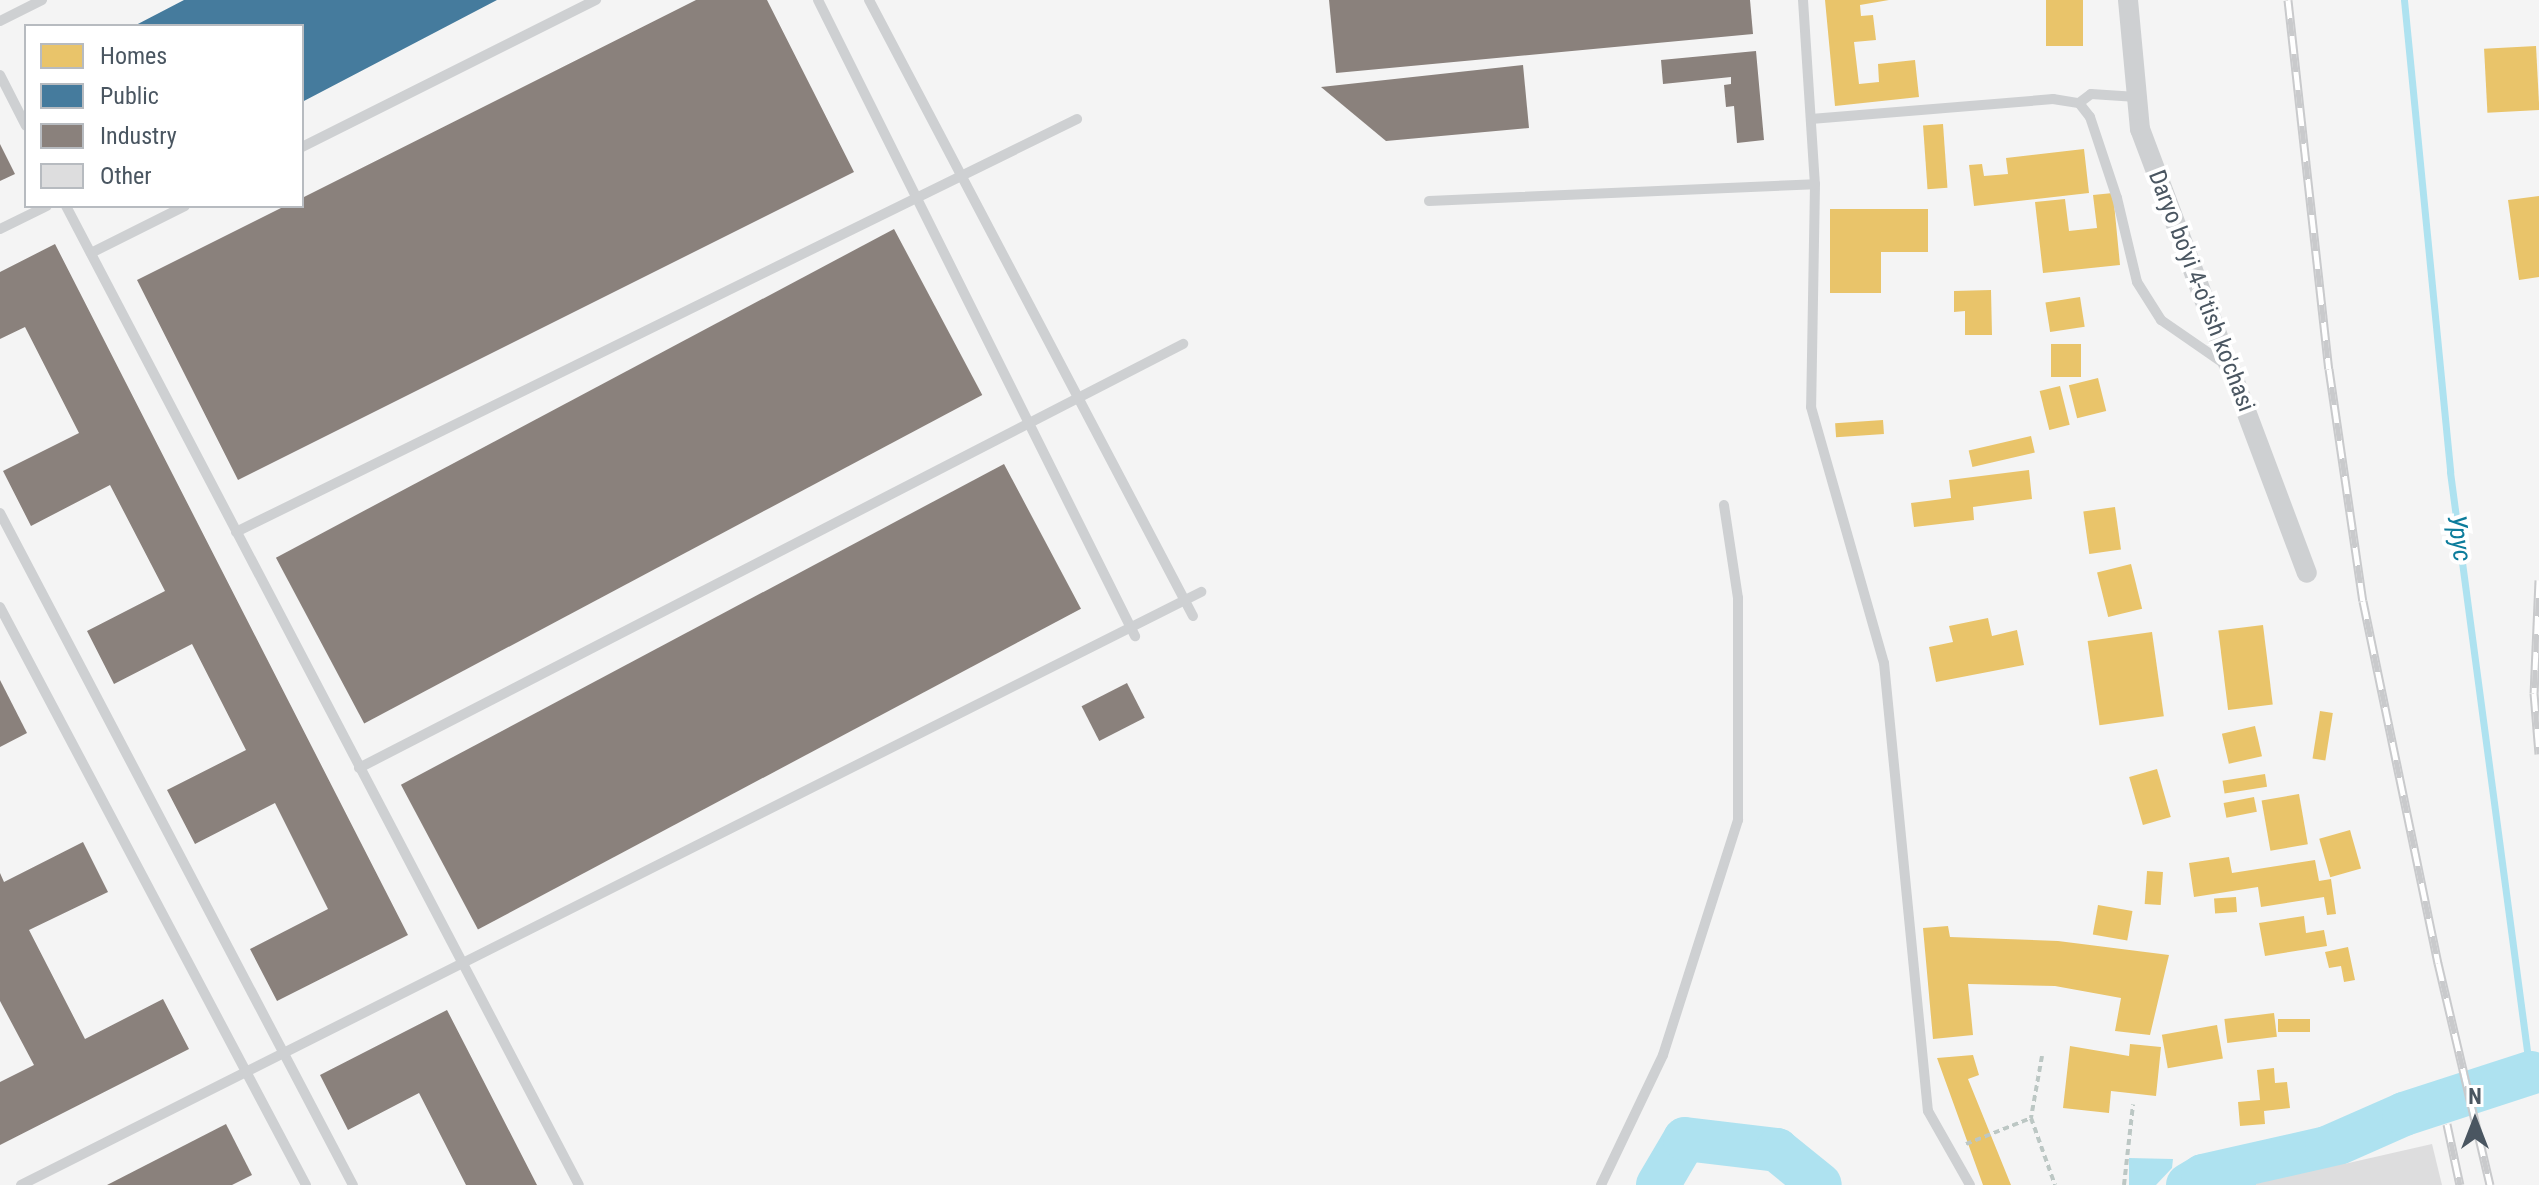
<!DOCTYPE html>
<meta charset="utf-8">
<style>
body{margin:0}
#map{position:relative;width:2539px;height:1185px;overflow:hidden;background:#f4f4f4;font-family:"Roboto Condensed",sans-serif}
div>[style]{position:absolute}
.water>*{inset:0;background:#aee2f0}
.homes>*{inset:0;background:#e9c46a;transform-origin:0 0}
.public>*{inset:0;background:#457b9d}
.industry>*{inset:0;background:#8a817c;transform-origin:0 0}
.stream>*{height:7px;margin:-3.5px;padding:0 3.5px;transform-origin:3.5px;border-radius:3.5px;background:#aee2f0}
.river>*{height:44px;margin:-22px;padding:0 22px;transform-origin:22px;border-radius:22px;background:#aee2f0}
.building>*{inset:0;background:#ddddde}
.path>*{height:4px;margin-top:-2px;transform-origin:0;background:repeating-linear-gradient(90deg,#bcc7c4 0 6px,transparent 0 10px)}
.service>*{height:10px;margin:-5px;padding:0 5px;transform-origin:5px;border-radius:5px;background:#ced0d2}
.minor>*{height:20px;margin:-10px;padding:0 10px;transform-origin:10px;border-radius:10px;background:#ced0d2}
.rail>*{height:9px;margin-top:-4.5px;transform-origin:0;background:repeating-linear-gradient(90deg,#fff 0 18px,#c9cacc 0 36px);box-sizing:border-box;border-block:2px solid #c9cacc}
span{translate:-50% -50%;white-space:nowrap;text-align:center;line-height:1.15;-webkit-text-stroke:8px #fff;paint-order:stroke}
.street-label{font-size:24px;color:#4a5661}
.water-label{font-size:26px;color:#0c7c9b;font-style:italic}
.legend{position:absolute;left:24px;top:24px;width:280px;height:184px;box-sizing:border-box;background:#fff;border:2px solid #b7bbc0;margin:0;padding:10px 14px;list-style:none;font-size:24px;color:#4a5661}
.legend li{display:flex;align-items:center;gap:16px;height:40px}
.legend b{width:40px;border:2px solid #b7bbc0}
.north{position:absolute;left:2435px;top:1081px;width:80px;height:80px;-webkit-text-stroke:6px #fff;paint-order:stroke;rotate:0deg;font-size:22px;font-weight:700;line-height:32px;text-align:center;color:#4a5661}
.north::after{content:'';display:block;margin:auto;width:28px;height:36px;background:#4a5661;clip-path:polygon(50% 0,100% 100%,50% 72%,0 100%)}
</style>
<div id="map">
<div class="water">
<i style="clip-path:polygon(2129px 1158px,2173px 1159px,2172px 1168px,2156px 1185px,2129px 1185px)"></i>
</div>
<div class="homes">
<i style="clip-path:polygon(1825px 0,1889px 0,1860px 5px,1861px 16px,1873px 15px,1876px 40px,1854px 42px,1859px 84px,1879px 82px,1878px 64px,1915px 60px,1919px 97px,1835px 106px)"></i>
<i style="left:2046px;top:0;width:37px;height:46px"></i>
<i style="left:2536px;top:46px;width:64px;height:52px;rotate:87deg"></i>
<i style="left:1943px;top:124px;width:64px;height:20px;rotate:86deg"></i>
<i style="clip-path:polygon(2084px 149px,2089px 193px,1974px 206px,1969px 165px,1982px 164px,1984px 176px,2008px 174px,2006px 158px)"></i>
<i style="clip-path:polygon(2113px 193px,2120px 265px,2043px 273px,2035px 202px,2065px 199px,2069px 231px,2097px 228px,2093px 195px)"></i>
<i style="clip-path:polygon(2539px 196px,2539px 277px,2519px 280px,2508px 200px)"></i>
<i style="clip-path:polygon(1830px 209px,1928px 209px,1928px 252px,1881px 252px,1881px 293px,1830px 293px)"></i>
<i style="clip-path:polygon(1991px 290px,1992px 335px,1965px 335px,1965px 311px,1954px 312px,1954px 291px)"></i>
<i style="left:2080px;top:297px;width:30px;height:35px;rotate:81deg"></i>
<i style="left:2081px;top:344px;width:33px;height:30px;rotate:90deg"></i>
<i style="left:2098px;top:378px;width:34px;height:30px;rotate:76deg"></i>
<i style="left:2060px;top:386px;width:40px;height:21px;rotate:76deg"></i>
<i style="left:1883px;top:420px;width:14px;height:48px;rotate:86deg"></i>
<i style="left:2031px;top:436px;width:17px;height:64px;rotate:77deg"></i>
<i style="clip-path:polygon(2029px 470px,2032px 499px,1973px 507px,1974px 520px,1914px 527px,1911px 503px,1951px 498px,1949px 480px)"></i>
<i style="left:2115px;top:507px;width:43px;height:32px;rotate:82deg"></i>
<i style="left:2131px;top:564px;width:46px;height:35px;rotate:76deg"></i>
<i style="clip-path:polygon(1988px 618px,1992px 636px,2017px 630px,2024px 665px,1936px 682px,1929px 647px,1953px 642px,1949px 626px)"></i>
<i style="left:2263px;top:625px;width:80px;height:45px;rotate:83deg"></i>
<i style="left:2152px;top:632px;width:85px;height:65px;rotate:82deg"></i>
<i style="left:2320px;top:711px;width:13px;height:48px;rotate:9deg"></i>
<i style="left:2255px;top:726px;width:31px;height:34px;rotate:77deg"></i>
<i style="left:2157px;top:769px;width:50px;height:29px;rotate:74deg"></i>
<i style="left:2265px;top:774px;width:13px;height:43px;rotate:81deg"></i>
<i style="left:2299px;top:794px;width:51px;height:38px;rotate:80deg"></i>
<i style="left:2254px;top:797px;width:15px;height:31px;rotate:79deg"></i>
<i style="left:2350px;top:830px;width:40px;height:32px;rotate:74deg"></i>
<i style="clip-path:polygon(2229px 857px,2232px 873px,2315px 860px,2319px 881px,2331px 879px,2336px 914px,2327px 915px,2324px 897px,2261px 907px,2258px 887px,2194px 897px,2189px 863px)"></i>
<i style="left:2147px;top:871px;width:16px;height:33px;rotate:4deg"></i>
<i style="left:2236px;top:897px;width:15px;height:22px;rotate:86deg"></i>
<i style="left:2098px;top:905px;width:35px;height:30px;rotate:10deg"></i>
<i style="clip-path:polygon(2304px 916px,2306px 933px,2324px 930px,2327px 946px,2265px 956px,2259px 923px)"></i>
<i style="clip-path:polygon(1948px 926px,1950px 937px,2058px 941px,2169px 955px,2150px 1035px,2115px 1031px,2121px 998px,2055px 986px,1968px 984px,1973px 1035px,1933px 1039px,1923px 928px)"></i>
<i style="clip-path:polygon(2348px 947px,2355px 980px,2344px 982px,2341px 966px,2329px 968px,2325px 952px)"></i>
<i style="left:2274px;top:1013px;width:24px;height:50px;rotate:83deg"></i>
<i style="left:2310px;top:1019px;width:13px;height:32px;rotate:90deg"></i>
<i style="left:2217px;top:1025px;width:34px;height:56px;rotate:80deg"></i>
<i style="clip-path:polygon(2130px 1044px,2161px 1047px,2156px 1096px,2111px 1091px,2109px 1113px,2063px 1108px,2070px 1046px,2129px 1056px)"></i>
<i style="clip-path:polygon(1973px 1055px,1979px 1075px,1968px 1079px,2011px 1185px,1983px 1185px,1937px 1058px)"></i>
<i style="clip-path:polygon(2274px 1068px,2275px 1083px,2287px 1082px,2290px 1108px,2264px 1111px,2265px 1124px,2240px 1126px,2238px 1102px,2260px 1100px,2257px 1070px)"></i>
</div>
<div class="public">
<i style="clip-path:polygon(184px 0,497px 0,302px 102px,302px 26px,134px 26px)"></i>
</div>
<div class="industry">
<i style="clip-path:polygon(696px 0,767px 0,854px 172px,238px 480px,137px 280px,285px 206px,302px 206px,302px 198px)"></i>
<i style="clip-path:polygon(1329px 0,1750px 0,1753px 34px,1336px 73px)"></i>
<i style="clip-path:polygon(1756px 51px,1764px 140px,1737px 143px,1734px 106px,1726px 107px,1724px 85px,1731px 84px,1731px 77px,1663px 84px,1661px 60px)"></i>
<i style="clip-path:polygon(1523px 65px,1529px 128px,1386px 141px,1321px 87px)"></i>
<i style="clip-path:polygon(0 144px,15px 174px,0 181px)"></i>
<i style="left:894px;top:229px;width:188px;height:700px;rotate:62deg"></i>
<i style="clip-path:polygon(55px 244px,408px 935px,277px 1001px,250px 949px,328px 909px,275px 803px,195px 844px,167px 790px,246px 750px,192px 644px,114px 684px,87px 631px,165px 591px,110px 485px,31px 526px,3px 471px,79px 433px,25px 327px,0 339px,0 272px)"></i>
<i style="left:1004px;top:464px;width:164px;height:683px;rotate:62deg"></i>
<i style="clip-path:polygon(0 680px,27px 733px,0 747px)"></i>
<i style="left:1127px;top:683px;width:39px;height:51px;rotate:63deg"></i>
<i style="clip-path:polygon(83px 842px,108px 892px,29px 930px,85px 1039px,163px 999px,189px 1049px,0 1145px,0 1082px,34px 1065px,0 1001px,0 873px,4px 882px)"></i>
<i style="clip-path:polygon(447px 1010px,537px 1185px,466px 1185px,419px 1093px,348px 1130px,320px 1075px)"></i>
<i style="clip-path:polygon(226px 1124px,252px 1175px,232px 1185px,107px 1185px)"></i>
</div>
<div class="stream">
<i style="left:2404px;top:0;width:474px;rotate:84.4deg"></i>
<i style="left:2450px;top:472px;width:606px;rotate:82.42deg"></i>
<i style="left:2530px;top:1073px;width:9px;rotate:-6deg"></i>
</div>
<div class="river">
<i style="left:1658px;top:1185px;width:53px;rotate:-59.6deg"></i>
<i style="left:1685px;top:1139px;width:93px;rotate:6.8deg"></i>
<i style="left:1777px;top:1150px;width:55px;rotate:39.1deg"></i>
<i style="left:2188px;top:1185px;width:17px;rotate:-31deg"></i>
<i style="left:2203px;top:1176px;width:127px;rotate:-12.7deg"></i>
<i style="left:2327px;top:1148px;width:84px;rotate:-23.8deg"></i>
<i style="left:2404px;top:1114px;width:133px;rotate:-18deg"></i>
</div>
<div class="building">
<i style="clip-path:polygon(2432px 1144px,2442px 1185px,2256px 1185px,2256px 1184px)"></i>
</div>
<div class="path">
<i style="left:2042px;top:1056px;width:63px;rotate:100.1deg"></i>
<i style="left:2031px;top:1118px;width:71px;rotate:70.3deg"></i>
<i style="left:1966px;top:1144px;width:70px;rotate:-21.8deg"></i>
<i style="left:2124px;top:1185px;width:81px;rotate:-83.6deg"></i>
</div>
<div class="service">
<i style="left:818px;top:0;width:711px;rotate:63.51deg"></i>
<i style="left:869px;top:0;width:696px;rotate:62.26deg"></i>
<i style="left:1803px;top:0;width:184px;rotate:86.3deg"></i>
<i style="left:1815px;top:184px;width:223px;rotate:91deg"></i>
<i style="left:1811px;top:407px;width:266px;rotate:74.1deg"></i>
<i style="left:1884px;top:663px;width:450px;rotate:84.4deg"></i>
<i style="left:1928px;top:1111px;width:85px;rotate:60.4deg"></i>
<i style="left:0;top:21px;width:47px;rotate:-26.6deg"></i>
<i style="left:0;top:75px;width:57px;rotate:63deg"></i>
<i style="left:2079px;top:103px;width:15px;rotate:-37deg"></i>
<i style="left:2091px;top:94px;width:46px;rotate:3.7deg"></i>
<i style="left:1811px;top:119px;width:243px;rotate:-4.7deg"></i>
<i style="left:2053px;top:99px;width:26px;rotate:9deg"></i>
<i style="left:2079px;top:103px;width:18px;rotate:52deg"></i>
<i style="left:2090px;top:117px;width:85px;rotate:71.6deg"></i>
<i style="left:2117px;top:198px;width:86px;rotate:76.6deg"></i>
<i style="left:2137px;top:282px;width:45px;rotate:57.7deg"></i>
<i style="left:2161px;top:320px;width:79px;rotate:34.7deg"></i>
<i style="left:302px;top:147px;width:329px;rotate:-26.6deg"></i>
<i style="left:1429px;top:201px;width:386px;rotate:-2.5deg"></i>
<i style="left:66px;top:206px;width:1105px;rotate:62.35deg"></i>
<i style="left:0;top:229px;width:52px;rotate:-26.1deg"></i>
<i style="left:91px;top:253px;width:105px;rotate:-26.6deg"></i>
<i style="left:0;top:513px;width:759px;rotate:62.29deg"></i>
<i style="left:236px;top:532px;width:937px;rotate:-26.15deg"></i>
<i style="left:0;top:607px;width:654px;rotate:62.1deg"></i>
<i style="left:359px;top:768px;width:927px;rotate:-27.23deg"></i>
<i style="left:21px;top:1185px;width:1321px;rotate:-26.68deg"></i>
<i style="left:1601px;top:1185px;width:144px;rotate:-64.5deg"></i>
<i style="left:1663px;top:1055px;width:247px;rotate:-72.3deg"></i>
<i style="left:1738px;top:820px;width:222px;rotate:-90deg"></i>
<i style="left:1738px;top:598px;width:94px;rotate:-98.6deg"></i>
</div>
<div class="minor">
<i style="left:2128px;top:0;width:130px;rotate:84.7deg"></i>
<i style="left:2140px;top:129px;width:474px;rotate:69.4deg"></i>
</div>
<div class="rail">
<i style="left:2288px;top:0;width:371px;rotate:83.7deg"></i>
<i style="left:2329px;top:369px;width:234px;rotate:81.7deg"></i>
<i style="left:2363px;top:601px;width:370px;rotate:78.3deg"></i>
<i style="left:2438px;top:963px;width:228px;rotate:76.8deg"></i>
<i style="left:2539px;top:580px;width:113px;rotate:92.5deg"></i>
<i style="left:2534px;top:693px;width:61px;rotate:85.3deg"></i>
<i style="left:2447px;top:1124px;width:62px;rotate:78deg"></i>
</div>
<div class="street-label">
<span style="left:2201px;top:291px;rotate:69deg">Daryo bo'yi 4-o'tish ko'chasi</span>
</div>
<div class="water-label">
<span style="left:2459px;top:538px;rotate:82deg">Урус</span>
</div>
<ul class="legend">
<li><b style="height:22px;background:#e9c46a"></b>Homes</li>
<li><b style="height:22px;background:#457b9d"></b>Public</li>
<li><b style="height:22px;background:#8a817c"></b>Industry</li>
<li><b style="height:22px;background:#ddddde"></b>Other</li>
</ul>
<div class="north">N</div>
</div>
